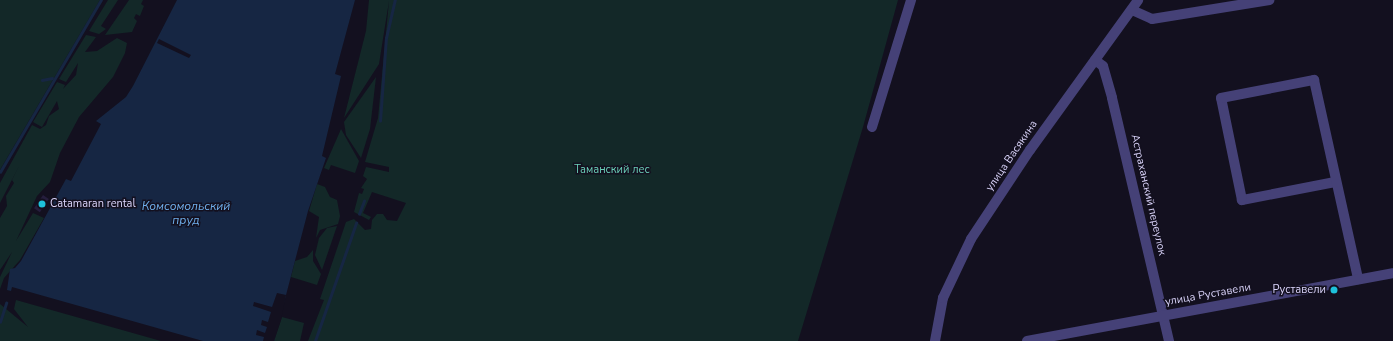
<!DOCTYPE html>
<meta charset="utf-8">
<style>
body{margin:0}
#map{position:relative;width:1393px;height:341px;overflow:hidden;background:#13101f;font-family:"Nunito Sans",sans-serif}
div>[style]{position:absolute}
.green>*{inset:0;background:#132828}
.water>*{inset:0;background:#162643}
.pier>*{inset:0;background:#13101f}
.stream>*{height:2.5px;margin:-1.25px;padding:0 1.25px;transform-origin:1.25px;border-radius:1.25px;background:#162643}
.building>*{inset:0;background:#251e3d;transform-origin:0 0}
.minor>*{height:10px;margin:-5px;padding:0 5px;transform-origin:5px;border-radius:5px;background:#454177}
.dots>*{width:11px;height:11px;translate:-50% -50%;box-sizing:border-box;border:2px solid #13101f;border-radius:50%}
span{translate:-50% -50%;white-space:nowrap;text-align:center;line-height:1.15;-webkit-text-stroke:3px #13101f;paint-order:stroke}
.street-label{font-size:11px;color:#d9d3f9}
.park-label{font-size:11px;color:#6acfb8}
.poi-label{font-size:11px;color:#d9d3f9}
.left{translate:0 -50%;text-align:left}
.right{translate:-100% -50%;text-align:right}
.water-label{font-size:12px;color:#6faeeb;font-style:italic}
</style>
<div id="map">
<div class="green">
<i style="clip-path:polygon(0 0,100px 0,0 170px)"></i>
<i style="clip-path:polygon(108px 0,118px 0,101px 26px,106px 29px,99px 34px,89px 31px)"></i>
<i style="clip-path:polygon(129px 0,143px 0,141px 4px,144px 6px,140px 16px,136px 14px,134px 18px,137px 21px,132px 32px,105px 35px)"></i>
<i style="clip-path:polygon(369px 0,898px 0,863px 127px,798px 341px,308px 341px,324px 300px,320px 299px,346px 222px,354px 219px,365px 230px,371px 229px,372px 220px,377px 214px,383px 214px,387px 220px,397px 221px,406px 203px,372px 192px,363px 213px,371px 217px,369px 220px,354px 212px,359px 193px,362px 194px,364px 189px,361px 188px,367px 179px,363px 176px,366px 167px,389px 172px,389px 167px,365px 162px,378px 118px,389px 1px,379px 64px,344px 118px,366px 31px)"></i>
<i style="clip-path:polygon(86px 35px,96px 37px,85px 52px,97px 51px,117px 38px,127px 43px,125px 53px,113px 77px,79px 117px,60px 153px,50px 182px,37px 196px,16px 241px,33px 213px,44px 218px,20px 260px,4px 278px,0 289px,0 277px,12px 252px,0 270px,0 218px,7px 206px,6px 196px,14px 183px,12px 180px,19px 166px,0 203px,0 183px,32px 125px,40px 129px,46px 125px,49px 116px,59px 109px,57px 101px,42px 127px,33px 122px,57px 82px,65px 85px,63px 89px,76px 75px,78px 63px,66px 82px,59px 79px)"></i>
<i style="clip-path:polygon(376px 77px,370px 129px,361px 158px,346px 135px,344px 122px)"></i>
<i style="clip-path:polygon(341px 129px,359px 161px,355px 173px,331px 165px,329px 170px,324px 168px)"></i>
<i style="clip-path:polygon(317px 184px,325px 187px,330px 197px,337px 200px,340px 216px,338px 224px,320px 230px,316px 238px,319px 217px,309px 211px)"></i>
<i style="clip-path:polygon(337px 226px,322px 270px,315px 255px,319px 238px,327px 228px)"></i>
<i style="clip-path:polygon(313px 250px,313px 261px,321px 274px,317px 285px,291px 277px,295px 261px,307px 257px)"></i>
<i style="clip-path:polygon(16px 300px,161px 341px,0 341px,0 304px,28px 327px,14px 309px)"></i>
<i style="clip-path:polygon(282px 317px,304px 323px,300px 341px,274px 341px)"></i>
</div>
<div class="water">
<i style="clip-path:polygon(177px 0,355px 0,335px 74px,341px 76px,322px 156px,326px 158px,308px 211px,274px 341px,203px 341px,12px 287px,11px 291px,7px 290px,10px 269px,15px 268px,21px 261px,66px 179px,71px 181px,101px 124px,96px 121px,126px 97px,133px 86px)"></i>
</div>
<div class="pier">
<i style="clip-path:polygon(159px 39px,191px 55px,189px 58px,157px 43px)"></i>
<i style="clip-path:polygon(277px 293px,286px 295px,281px 320px,274px 341px,263px 341px,264px 337px,256px 335px,257px 330px,265px 333px,267px 327px,261px 325px,262px 320px,268px 322px,271px 312px,253px 306px,254px 302px,272px 307px)"></i>
</div>
<div class="stream">
<i style="left:42px;top:80px;width:10px;rotate:-11deg"></i>
<i style="left:380px;top:121px;width:83px;rotate:-85.9deg"></i>
<i style="left:386px;top:38px;width:39px;rotate:-77deg"></i>
<i style="left:0;top:172px;width:199px;rotate:-59.6deg"></i>
<i style="left:359px;top:214px;width:14px;rotate:-69deg"></i>
<i style="left:0;top:322px;width:20px;rotate:-72deg"></i>
<i style="left:315px;top:341px;width:125px;rotate:-70.8deg"></i>
</div>
<div class="building">
<i style="left:43px;top:195px;width:7px;height:16px;rotate:34deg"></i>
</div>
<div class="minor">
<i style="left:1132px;top:10px;width:22px;rotate:24deg"></i>
<i style="left:1152px;top:19px;width:119px;rotate:-9.2deg"></i>
<i style="left:1095px;top:60px;width:10px;rotate:37deg"></i>
<i style="left:1103px;top:66px;width:33px;rotate:74deg"></i>
<i style="left:1112px;top:98px;width:250px;rotate:76.8deg"></i>
<i style="left:872px;top:127px;width:133px;rotate:-72.9deg"></i>
<i style="left:1335px;top:182px;width:95px;rotate:169deg"></i>
<i style="left:1242px;top:200px;width:104px;rotate:-101.6deg"></i>
<i style="left:1221px;top:98px;width:95px;rotate:-11deg"></i>
<i style="left:1314px;top:80px;width:204px;rotate:77.5deg"></i>
<i style="left:935px;top:341px;width:44px;rotate:-79.5deg"></i>
<i style="left:943px;top:298px;width:65px;rotate:-64.6deg"></i>
<i style="left:971px;top:239px;width:107px;rotate:-56.5deg"></i>
<i style="left:1030px;top:150px;width:185px;rotate:-54.2deg"></i>
<i style="left:1027px;top:341px;width:372px;rotate:-10.5deg"></i>
</div>
<div class="dots">
<i style="left:42px;top:204px;background:#1ec1da"></i>
<i style="left:1334px;top:290px;background:#1ec1da"></i>
</div>
<div class="street-label">
<span style="left:1012px;top:156px;rotate:-56deg">улица Васякина</span>
<span style="left:1148px;top:195px;rotate:77deg">Астраханский переулок</span>
<span style="left:1208px;top:295px;rotate:-10deg">улица Руставели</span>
</div>
<div class="park-label">
<span style="left:612px;top:170px">Таманский лес</span>
</div>
<div class="poi-label">
<span class="left" style="left:50px;top:204px">Catamaran rental</span>
<span class="right" style="left:1326px;top:290px">Руставели</span>
</div>
<div class="water-label">
<span style="left:186px;top:214px">Комсомольский<br>пруд</span>
</div>
</div>
